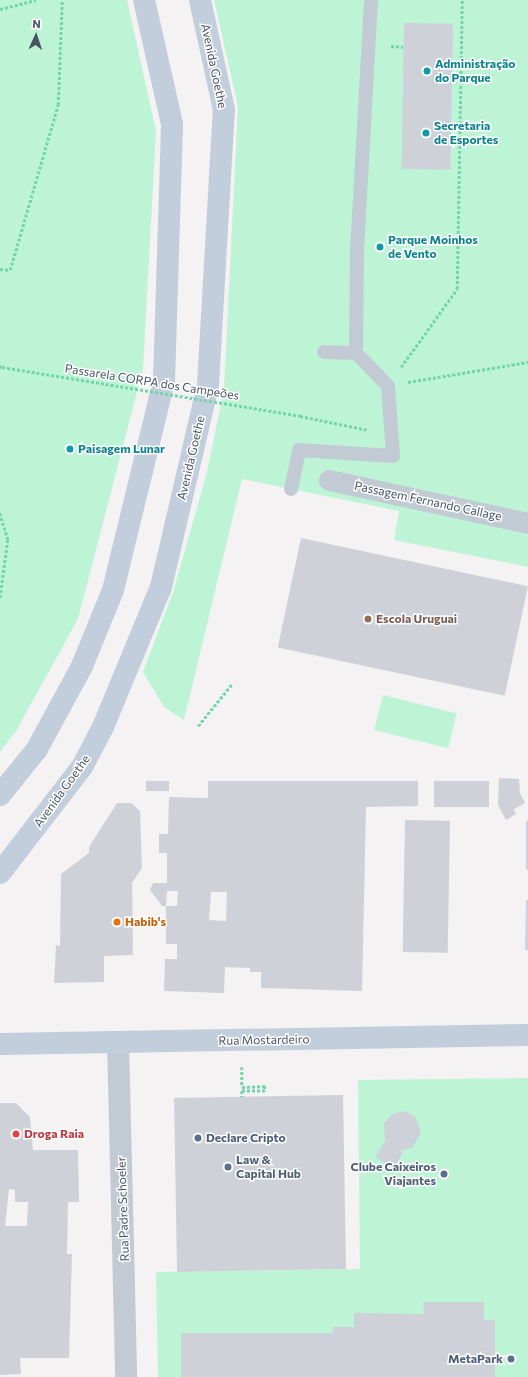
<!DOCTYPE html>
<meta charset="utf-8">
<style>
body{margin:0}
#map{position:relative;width:528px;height:1377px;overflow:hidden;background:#f4f2f2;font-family:Commissioner,sans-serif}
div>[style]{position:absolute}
.green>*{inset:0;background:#bef4d6;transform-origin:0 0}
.building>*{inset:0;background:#ced1d8;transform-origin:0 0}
.path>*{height:2.5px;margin-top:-1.25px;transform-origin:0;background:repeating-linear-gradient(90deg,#72d6aa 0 3px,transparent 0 5px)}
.service>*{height:14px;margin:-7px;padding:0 7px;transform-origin:7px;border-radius:7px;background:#c2cbd4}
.pedestrian>*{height:21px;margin:-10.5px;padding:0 10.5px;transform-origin:10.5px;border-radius:10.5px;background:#c2cbd4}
.minor>*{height:22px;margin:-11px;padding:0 11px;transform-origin:11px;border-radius:11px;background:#c2cbd4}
.secondary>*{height:22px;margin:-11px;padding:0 11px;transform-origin:11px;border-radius:11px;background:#c3cedc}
.path-bridge>*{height:2.5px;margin-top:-1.25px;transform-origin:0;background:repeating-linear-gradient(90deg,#72d6aa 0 3px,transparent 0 5px)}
.dots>*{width:11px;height:11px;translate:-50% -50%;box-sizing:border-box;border:2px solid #fff;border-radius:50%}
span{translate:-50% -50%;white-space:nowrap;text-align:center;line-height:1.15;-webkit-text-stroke:3px #fff;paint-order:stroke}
.culture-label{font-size:12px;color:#0d838f;font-weight:700}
.left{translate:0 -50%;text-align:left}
.street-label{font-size:12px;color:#485462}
.education-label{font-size:12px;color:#785e54;font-weight:700}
.food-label{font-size:12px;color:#c56008;font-weight:700}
.health-label{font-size:12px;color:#be3a42;font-weight:700}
.service-label{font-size:12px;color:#4e5e75;font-weight:700}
.right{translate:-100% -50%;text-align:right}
.north{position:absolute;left:16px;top:16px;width:40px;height:40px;-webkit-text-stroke:3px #fff;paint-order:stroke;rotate:3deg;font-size:11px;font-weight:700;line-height:16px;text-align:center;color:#485462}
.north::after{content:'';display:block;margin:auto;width:14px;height:18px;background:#485462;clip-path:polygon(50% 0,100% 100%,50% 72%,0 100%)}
</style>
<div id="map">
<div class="green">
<i style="clip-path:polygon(0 0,127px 0,156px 131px,143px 369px,78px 619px,16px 731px,0 752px)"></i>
<i style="clip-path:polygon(214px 0,528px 0,528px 567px,394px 540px,399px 511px,242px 479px,184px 720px,164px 707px,143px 672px,173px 592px,207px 472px,224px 389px,238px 106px)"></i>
<i style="left:383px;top:695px;width:76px;height:36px;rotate:14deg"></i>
<i style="clip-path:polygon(528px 1078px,528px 1377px,158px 1377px,156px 1272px,360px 1269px,358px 1080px)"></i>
</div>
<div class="building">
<i style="left:404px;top:23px;width:49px;height:146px;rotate:1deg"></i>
<i style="left:301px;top:538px;width:232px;height:112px;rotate:12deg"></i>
<i style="clip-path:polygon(499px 778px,519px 779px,520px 793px,525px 803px,514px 809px,516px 814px,506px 820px,498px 805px)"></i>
<i style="left:146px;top:781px;width:23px;height:10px"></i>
<i style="clip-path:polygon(evenodd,208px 781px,418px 781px,418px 806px,366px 807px,362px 991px,261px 988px,261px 972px,250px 972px,250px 968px,225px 967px,224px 993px,164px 991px,165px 959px,177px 959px,177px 944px,166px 944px,166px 906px,162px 906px,150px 890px,153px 883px,167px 883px,167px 853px,159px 853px,159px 834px,168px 834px,169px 797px,208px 798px,208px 781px,167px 891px,178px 891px,177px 906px,166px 906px,167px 891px,208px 781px,211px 892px,227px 892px,226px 921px,209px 920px,211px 892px)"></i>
<i style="left:434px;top:781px;width:55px;height:26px"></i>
<i style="clip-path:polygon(117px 803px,131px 803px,140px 811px,142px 868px,132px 883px,133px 955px,104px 956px,104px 982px,54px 983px,56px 945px,60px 946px,61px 874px,89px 853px,89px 847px)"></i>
<i style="left:405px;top:820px;width:45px;height:132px;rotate:1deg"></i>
<i style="left:526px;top:821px;width:2px;height:49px"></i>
<i style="clip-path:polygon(526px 900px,528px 900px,528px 950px,525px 950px)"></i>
<i style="left:343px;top:1095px;width:174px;height:169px;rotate:89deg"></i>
<i style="clip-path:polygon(evenodd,0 1103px,16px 1103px,30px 1117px,33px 1150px,78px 1150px,79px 1202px,68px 1202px,67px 1254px,72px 1254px,69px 1358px,20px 1358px,21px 1374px,0 1375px,0 1103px,9px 1189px,15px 1190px,15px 1202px,28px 1202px,27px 1226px,5px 1226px,9px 1189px)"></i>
<i style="clip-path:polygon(404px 1111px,415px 1116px,421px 1133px,412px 1148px,400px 1151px,403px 1153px,393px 1168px,375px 1157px,385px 1141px,384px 1123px,392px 1114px)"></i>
<i style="clip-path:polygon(423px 1302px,484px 1302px,484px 1320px,495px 1320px,495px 1377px,181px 1377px,181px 1333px,333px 1333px,333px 1327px,354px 1327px,354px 1313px,424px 1314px)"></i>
</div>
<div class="path">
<i style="left:0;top:9px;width:37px;rotate:-14deg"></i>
<i style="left:391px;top:46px;width:12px;rotate:5deg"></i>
<i style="left:0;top:269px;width:10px;rotate:6deg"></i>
<i style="left:10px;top:270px;width:172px;rotate:-73.8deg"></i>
<i style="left:58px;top:105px;width:105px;rotate:-87.8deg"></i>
<i style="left:0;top:366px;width:2px;rotate:27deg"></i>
<i style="left:401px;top:367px;width:96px;rotate:-54.3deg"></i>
<i style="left:457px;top:289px;width:289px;rotate:-89deg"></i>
<i style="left:408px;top:382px;width:122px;rotate:-9.5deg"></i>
<i style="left:300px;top:416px;width:69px;rotate:11.6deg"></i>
<i style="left:0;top:513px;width:28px;rotate:73deg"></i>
<i style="left:8px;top:540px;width:60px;rotate:97.7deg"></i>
<i style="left:198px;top:726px;width:54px;rotate:-51deg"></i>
<i style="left:242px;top:1067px;width:20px;rotate:90deg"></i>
<i style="left:242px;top:1087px;width:23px;rotate:-2deg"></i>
<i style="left:265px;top:1086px;width:5px;rotate:90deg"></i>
<i style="left:265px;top:1091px;width:23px;rotate:180deg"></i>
<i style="left:242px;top:1091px;width:6px;rotate:90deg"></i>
</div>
<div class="service">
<i style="left:324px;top:352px;width:32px;rotate:2deg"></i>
<i style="left:291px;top:489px;width:40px;rotate:-78deg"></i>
<i style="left:299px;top:450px;width:94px;rotate:3.7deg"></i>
<i style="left:393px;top:456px;width:70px;rotate:-94.1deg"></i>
<i style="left:388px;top:386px;width:46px;rotate:-134.1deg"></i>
<i style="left:356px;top:353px;width:102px;rotate:-89.4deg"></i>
<i style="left:357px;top:251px;width:251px;rotate:-86.8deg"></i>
</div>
<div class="pedestrian">
<i style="left:329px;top:480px;width:204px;rotate:12.2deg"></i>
</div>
<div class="minor">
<i style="left:118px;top:1042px;width:335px;rotate:88.6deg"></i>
</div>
<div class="secondary">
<i style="left:0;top:795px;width:59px;rotate:-51.2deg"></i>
<i style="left:37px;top:749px;width:94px;rotate:-61.5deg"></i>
<i style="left:82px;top:666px;width:82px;rotate:-67.8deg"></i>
<i style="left:113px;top:590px;width:215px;rotate:-76.3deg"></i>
<i style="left:164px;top:381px;width:257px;rotate:-88.2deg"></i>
<i style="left:172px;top:124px;width:127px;rotate:-102.7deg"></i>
<i style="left:0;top:873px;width:134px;rotate:-52.3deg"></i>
<i style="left:82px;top:767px;width:45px;rotate:-62.3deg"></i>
<i style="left:103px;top:727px;width:152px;rotate:-67.5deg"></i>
<i style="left:161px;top:587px;width:207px;rotate:-76.9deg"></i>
<i style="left:208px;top:385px;width:275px;rotate:-86.7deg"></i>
<i style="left:224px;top:110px;width:113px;rotate:-102.3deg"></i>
<i style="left:0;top:1044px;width:528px;rotate:-0.98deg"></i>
</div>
<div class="path-bridge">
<i style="left:2px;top:367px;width:302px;rotate:9.3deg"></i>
</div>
<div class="dots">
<i style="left:427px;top:71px;background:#0f9aa8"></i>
<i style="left:426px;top:133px;background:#0f9aa8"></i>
<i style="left:380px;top:247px;background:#0f9aa8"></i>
<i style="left:70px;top:449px;background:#0f9aa8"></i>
<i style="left:368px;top:619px;background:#8d6e63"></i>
<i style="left:117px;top:922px;background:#e8710a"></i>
<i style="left:16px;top:1134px;background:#e0444e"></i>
<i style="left:198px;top:1138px;background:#5c6f8a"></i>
<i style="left:228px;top:1167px;background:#5c6f8a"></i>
<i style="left:444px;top:1174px;background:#5c6f8a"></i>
<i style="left:511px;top:1359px;background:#5c6f8a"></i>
</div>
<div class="culture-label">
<span class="left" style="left:435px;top:71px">Administração<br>do Parque</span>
<span class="left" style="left:434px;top:133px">Secretaria<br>de Esportes</span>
<span class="left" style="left:388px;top:247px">Parque Moinhos<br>de Vento</span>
<span class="left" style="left:78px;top:449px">Paisagem Lunar</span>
</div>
<div class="street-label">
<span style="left:214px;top:66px;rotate:78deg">Avenida Goethe</span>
<span style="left:152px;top:382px;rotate:9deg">Passarela CORPA dos Campeões</span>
<span style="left:191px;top:458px;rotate:-77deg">Avenida Goethe</span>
<span style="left:428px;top:501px;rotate:12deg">Passagem Fernando Callage</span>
<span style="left:62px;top:791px;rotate:-54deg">Avenida Goethe</span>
<span style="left:264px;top:1040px;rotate:-1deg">Rua Mostardeiro</span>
<span style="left:123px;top:1209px;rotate:-92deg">Rua Padre Schoeler</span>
</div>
<div class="education-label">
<span class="left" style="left:376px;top:619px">Escola Uruguai</span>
</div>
<div class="food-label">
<span class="left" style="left:125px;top:922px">Habib's</span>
</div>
<div class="health-label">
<span class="left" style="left:24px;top:1134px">Droga Raia</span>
</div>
<div class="service-label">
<span class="left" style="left:206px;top:1138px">Declare Cripto</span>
<span class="left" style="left:236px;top:1167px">Law &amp;<br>Capital Hub</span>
<span class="right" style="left:436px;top:1174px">Clube Caixeiros<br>Viajantes</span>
<span class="right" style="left:503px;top:1359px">MetaPark</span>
</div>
<div class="north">N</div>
</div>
